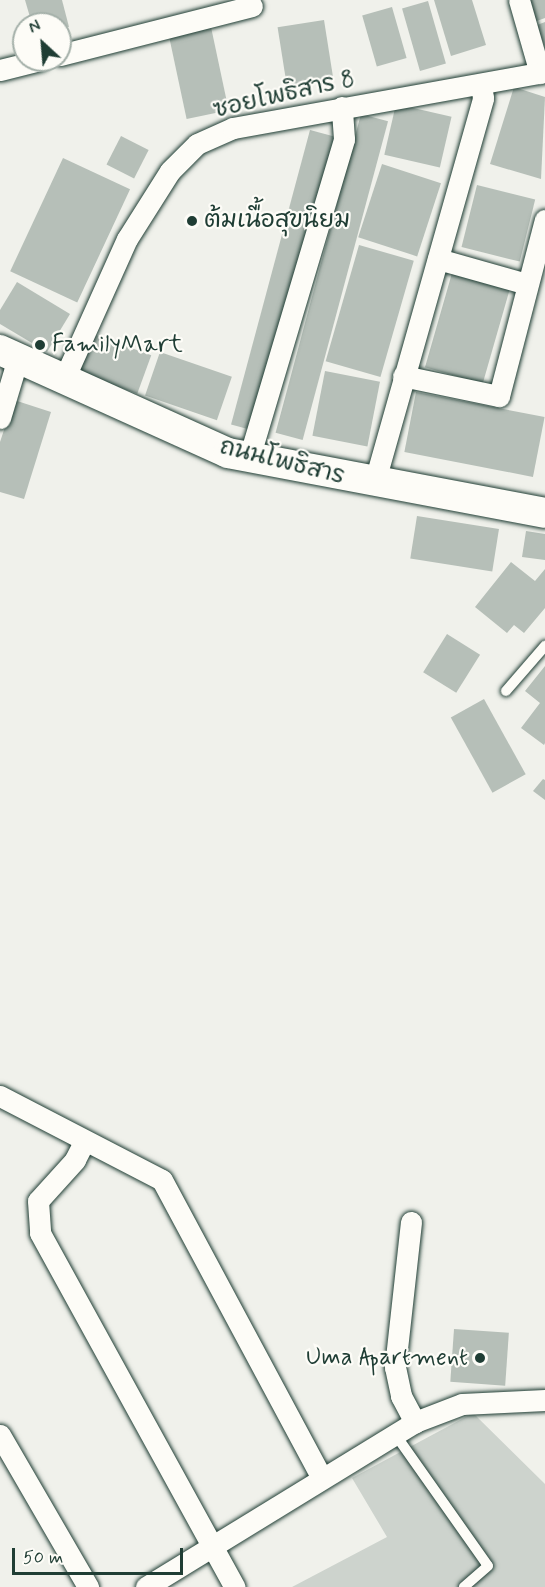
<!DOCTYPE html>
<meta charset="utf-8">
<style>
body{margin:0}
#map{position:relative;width:545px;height:1587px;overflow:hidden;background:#f0f1eb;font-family:Mynerve,"Playpen Sans Thai",sans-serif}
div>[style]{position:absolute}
.green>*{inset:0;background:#cdd3cd}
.building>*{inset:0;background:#b6bfb8;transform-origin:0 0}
.roads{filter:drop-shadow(0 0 2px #1f3d34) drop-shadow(0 0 2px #1f3d34)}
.lane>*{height:10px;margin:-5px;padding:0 5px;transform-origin:5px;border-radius:5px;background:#fdfcf7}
.street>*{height:21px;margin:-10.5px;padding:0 10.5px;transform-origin:10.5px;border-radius:10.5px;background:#fdfcf7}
.secondary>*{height:30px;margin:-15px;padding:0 15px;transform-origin:15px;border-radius:15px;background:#fdfcf7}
.dots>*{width:16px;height:16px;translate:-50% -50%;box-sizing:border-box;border:3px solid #fdfcf7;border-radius:50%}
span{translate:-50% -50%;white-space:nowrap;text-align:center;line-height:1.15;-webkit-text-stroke:4.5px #fdfcf7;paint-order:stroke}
.street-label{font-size:24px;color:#1f3d34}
.poi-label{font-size:24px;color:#1f3d34}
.left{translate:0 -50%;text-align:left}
.right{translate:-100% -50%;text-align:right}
.north{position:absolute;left:12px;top:12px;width:60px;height:60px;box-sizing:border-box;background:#fdfcf7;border:2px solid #a4b0a9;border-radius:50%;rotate:334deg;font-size:16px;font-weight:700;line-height:24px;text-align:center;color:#1f3d34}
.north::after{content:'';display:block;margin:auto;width:21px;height:27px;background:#1f3d34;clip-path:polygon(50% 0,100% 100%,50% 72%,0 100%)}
.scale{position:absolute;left:12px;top:1548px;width:171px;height:27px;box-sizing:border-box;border:3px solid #1f3d34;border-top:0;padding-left:8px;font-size:18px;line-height:21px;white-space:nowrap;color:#1f3d34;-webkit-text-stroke:4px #fdfcf7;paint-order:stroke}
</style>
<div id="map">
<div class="green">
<i style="clip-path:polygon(473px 1413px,545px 1484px,545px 1587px,292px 1587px,387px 1537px,352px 1478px)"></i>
</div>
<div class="building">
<i style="clip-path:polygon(25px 0,62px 0,69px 27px,32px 24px)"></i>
<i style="clip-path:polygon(434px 0,472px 0,486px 45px,451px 56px)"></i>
<i style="clip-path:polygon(528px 0,545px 0,545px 18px,534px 22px)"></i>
<i style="left:428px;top:1px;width:65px;height:27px;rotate:74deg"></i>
<i style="left:392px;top:7px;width:53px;height:31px;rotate:74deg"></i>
<i style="left:324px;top:20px;width:61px;height:47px;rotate:81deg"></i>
<i style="clip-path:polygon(545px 22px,545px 48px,537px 25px)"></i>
<i style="left:211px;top:27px;width:85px;height:43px;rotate:78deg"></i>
<i style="clip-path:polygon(514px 87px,545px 97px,541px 179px,490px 164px)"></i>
<i style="left:396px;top:104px;width:57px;height:52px;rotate:13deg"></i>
<i style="left:361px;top:114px;width:28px;height:330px;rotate:15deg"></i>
<i style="left:310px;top:130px;width:28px;height:305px;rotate:15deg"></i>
<i style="left:121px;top:136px;width:31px;height:32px;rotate:27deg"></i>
<i style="left:63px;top:158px;width:74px;height:125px;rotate:25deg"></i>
<i style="left:382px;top:164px;width:62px;height:77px;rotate:18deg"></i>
<i style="left:477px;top:185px;width:60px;height:64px;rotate:14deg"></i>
<i style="left:359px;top:245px;width:57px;height:121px;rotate:16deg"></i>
<i style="left:452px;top:273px;width:60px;height:98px;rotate:16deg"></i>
<i style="clip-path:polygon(17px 282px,70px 314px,47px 352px,0 324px,0 310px)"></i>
<i style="left:93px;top:334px;width:62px;height:41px;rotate:20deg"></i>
<i style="left:160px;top:352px;width:76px;height:46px;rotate:19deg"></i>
<i style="left:325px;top:371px;width:56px;height:66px;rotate:11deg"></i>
<i style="left:416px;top:392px;width:131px;height:61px;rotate:11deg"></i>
<i style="clip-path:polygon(14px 400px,51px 412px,24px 499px,0 492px,0 442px)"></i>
<i style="left:417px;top:516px;width:83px;height:43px;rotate:9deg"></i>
<i style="clip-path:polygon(526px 531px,545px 534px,545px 560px,522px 557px)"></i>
<i style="clip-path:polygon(511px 562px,535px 581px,545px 569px,545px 608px,524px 633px,514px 625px,507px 633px,475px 607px)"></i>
<i style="left:447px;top:634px;width:39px;height:45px;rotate:32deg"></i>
<i style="clip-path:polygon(545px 666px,545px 743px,544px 745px,521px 728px,540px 703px,525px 691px)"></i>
<i style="left:484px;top:699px;width:86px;height:38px;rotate:61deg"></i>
<i style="clip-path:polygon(543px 779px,545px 780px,545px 800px,533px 791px)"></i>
<i style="left:454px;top:1329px;width:55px;height:53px;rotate:4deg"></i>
</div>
<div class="roads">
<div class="lane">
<i style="left:506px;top:691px;width:60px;rotate:-49.1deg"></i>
<i style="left:395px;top:1434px;width:161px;rotate:54.8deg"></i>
<i style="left:488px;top:1566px;width:32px;rotate:139deg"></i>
</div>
<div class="street">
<i style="left:519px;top:0;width:76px;rotate:74deg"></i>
<i style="left:60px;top:55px;width:198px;rotate:-14.3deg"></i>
<i style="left:0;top:70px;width:41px;rotate:-14deg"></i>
<i style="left:438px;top:259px;width:92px;rotate:15.7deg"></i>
<i style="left:403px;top:376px;width:98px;rotate:11.8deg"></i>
<i style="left:499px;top:396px;width:182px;rotate:-75.4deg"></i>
<i style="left:64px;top:379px;width:154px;rotate:-65.8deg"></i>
<i style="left:127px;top:239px;width:80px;rotate:-57.7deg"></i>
<i style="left:170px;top:171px;width:38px;rotate:-45deg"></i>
<i style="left:197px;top:144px;width:39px;rotate:-24deg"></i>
<i style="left:233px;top:128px;width:317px;rotate:-10.2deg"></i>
<i style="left:0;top:418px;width:63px;rotate:-73.3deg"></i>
<i style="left:249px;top:458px;width:333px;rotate:-73.4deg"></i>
<i style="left:344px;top:139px;width:32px;rotate:-94deg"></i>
<i style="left:374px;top:484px;width:401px;rotate:-74.2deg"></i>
<i style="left:483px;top:98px;width:14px;rotate:-98deg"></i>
<i style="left:0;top:1096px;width:182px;rotate:27.4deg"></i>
<i style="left:162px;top:1180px;width:338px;rotate:61.8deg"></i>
<i style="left:84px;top:1142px;width:20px;rotate:117deg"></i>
<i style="left:75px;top:1160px;width:55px;rotate:132.1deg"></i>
<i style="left:38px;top:1201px;width:32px;rotate:86deg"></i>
<i style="left:40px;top:1233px;width:404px;rotate:61.2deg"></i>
<i style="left:411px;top:1222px;width:146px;rotate:96.3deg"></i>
<i style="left:395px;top:1367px;width:30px;rotate:78deg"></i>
<i style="left:401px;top:1396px;width:30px;rotate:62deg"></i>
<i style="left:0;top:1435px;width:176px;rotate:59.9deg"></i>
<i style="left:146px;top:1587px;width:316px;rotate:-31.5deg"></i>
<i style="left:415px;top:1422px;width:50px;rotate:-21deg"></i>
<i style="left:462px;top:1404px;width:83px;rotate:-2.8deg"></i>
</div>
<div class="secondary">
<i style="left:0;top:350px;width:250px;rotate:24.3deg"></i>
<i style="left:228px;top:453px;width:323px;rotate:10.7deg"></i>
</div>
</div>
<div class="dots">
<i style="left:192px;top:221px;background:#1f3d34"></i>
<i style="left:40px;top:345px;background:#1f3d34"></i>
<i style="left:480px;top:1358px;background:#1f3d34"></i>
</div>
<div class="street-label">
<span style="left:284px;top:95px;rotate:-13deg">ซอยโพธิสาร 8</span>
<span style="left:282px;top:462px;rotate:14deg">ถนนโพธิสาร</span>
</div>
<div class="poi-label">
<span class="left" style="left:204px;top:221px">ต้มเนื้อสุขนิยม</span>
<span class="left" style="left:52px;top:345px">FamilyMart</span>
<span class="right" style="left:468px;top:1358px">Uma Apartment</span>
</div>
<div class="north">N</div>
<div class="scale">50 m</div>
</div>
